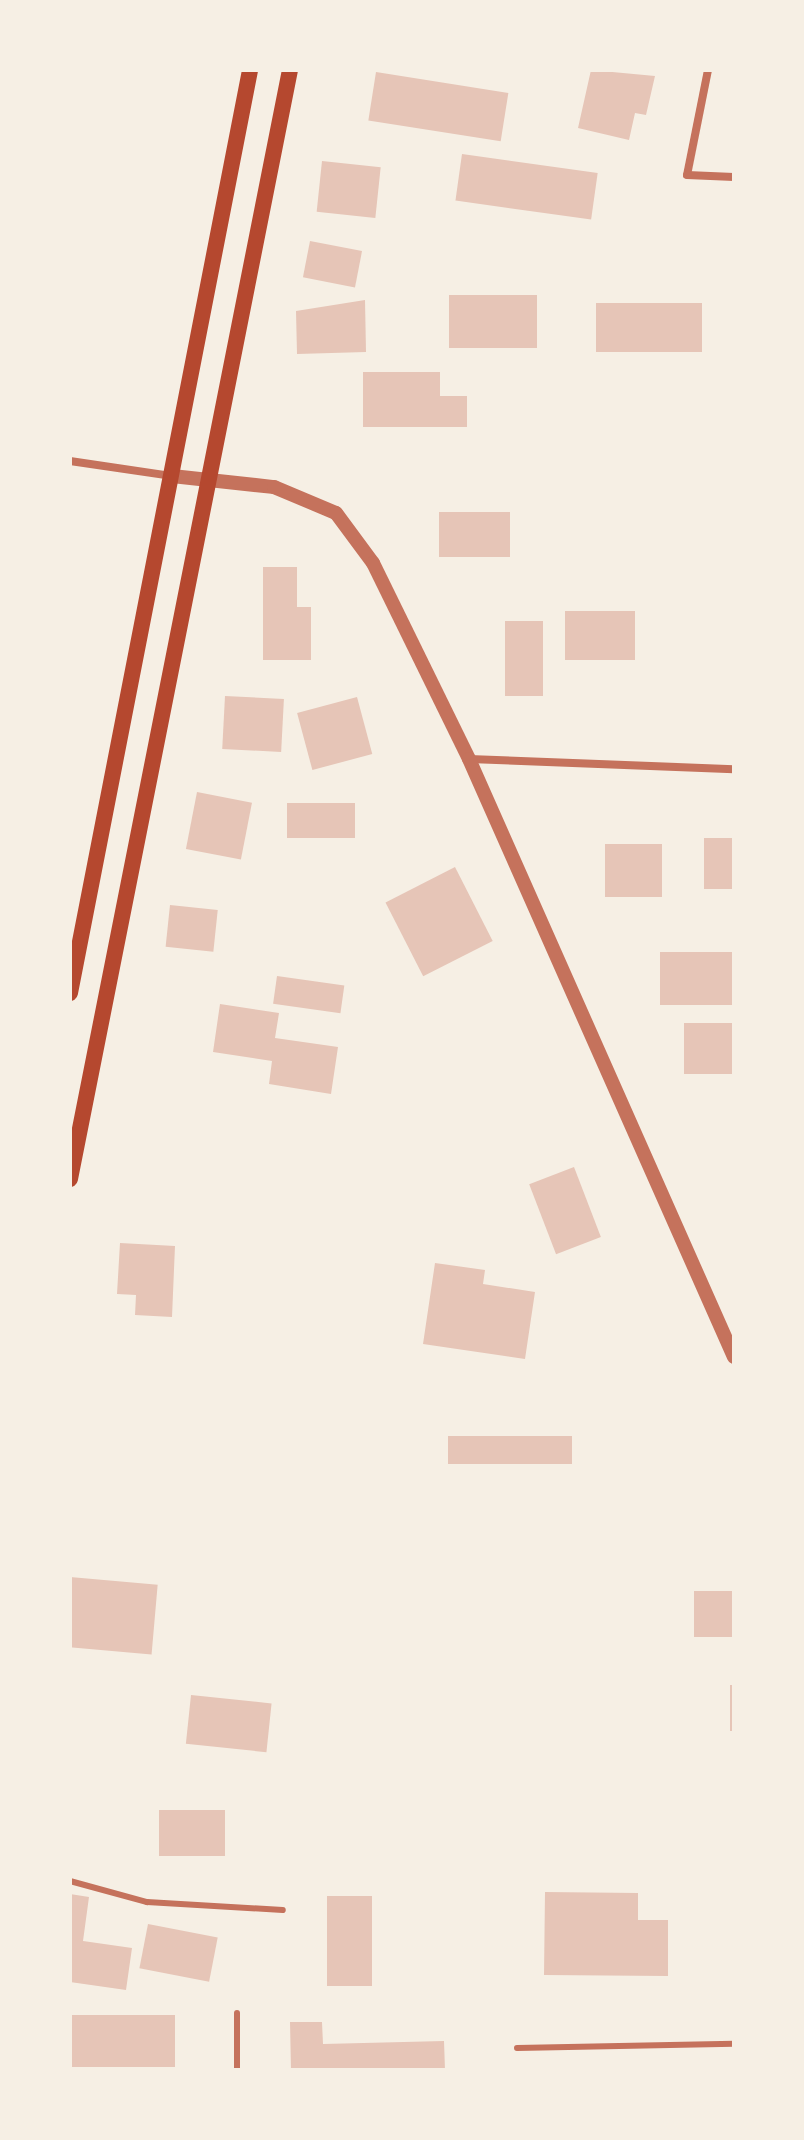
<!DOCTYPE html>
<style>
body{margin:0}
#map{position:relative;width:804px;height:2140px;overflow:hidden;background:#f6efe4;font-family:"PT Sans",sans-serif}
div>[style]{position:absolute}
.building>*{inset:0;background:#e6c5b7;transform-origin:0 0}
.service>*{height:6px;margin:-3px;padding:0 3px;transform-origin:3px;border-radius:3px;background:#c5725c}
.minor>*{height:8px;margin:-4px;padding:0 4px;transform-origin:4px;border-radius:4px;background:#c5725c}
.tertiary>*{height:14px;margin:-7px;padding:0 7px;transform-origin:7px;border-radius:7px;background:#c5725c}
.secondary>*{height:16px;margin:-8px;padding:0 8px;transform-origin:8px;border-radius:8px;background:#b5482f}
span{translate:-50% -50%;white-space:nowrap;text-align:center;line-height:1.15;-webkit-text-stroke:8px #f6efe4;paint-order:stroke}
.frame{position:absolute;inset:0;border:72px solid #f6efe4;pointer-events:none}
</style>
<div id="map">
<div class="building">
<i style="clip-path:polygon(591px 70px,655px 76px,646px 115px,635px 113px,629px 140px,578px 128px)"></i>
<i style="left:376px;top:72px;width:134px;height:49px;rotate:9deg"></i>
<i style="left:462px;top:154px;width:137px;height:47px;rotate:8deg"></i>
<i style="left:322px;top:161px;width:59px;height:51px;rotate:6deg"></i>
<i style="left:310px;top:241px;width:53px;height:37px;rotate:11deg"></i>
<i style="left:449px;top:295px;width:88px;height:53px"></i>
<i style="clip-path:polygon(365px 300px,366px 352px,297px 354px,296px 311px)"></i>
<i style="left:596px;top:303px;width:106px;height:49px"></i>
<i style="clip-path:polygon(363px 372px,440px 372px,440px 396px,467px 396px,467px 427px,363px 427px)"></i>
<i style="left:439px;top:512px;width:71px;height:45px"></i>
<i style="clip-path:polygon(263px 567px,297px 567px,297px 607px,311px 607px,311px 660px,263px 660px)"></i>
<i style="left:565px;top:611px;width:70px;height:49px"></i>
<i style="left:505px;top:621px;width:38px;height:75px"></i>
<i style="left:225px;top:696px;width:59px;height:53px;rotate:3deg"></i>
<i style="left:357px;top:697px;width:59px;height:62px;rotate:75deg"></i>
<i style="left:197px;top:792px;width:56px;height:58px;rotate:11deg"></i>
<i style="left:287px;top:803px;width:68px;height:35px"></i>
<i style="left:704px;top:838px;width:30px;height:51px"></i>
<i style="left:605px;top:844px;width:57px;height:53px"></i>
<i style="left:455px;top:867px;width:83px;height:78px;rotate:63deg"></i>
<i style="left:170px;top:905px;width:48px;height:42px;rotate:6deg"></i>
<i style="left:660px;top:952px;width:74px;height:53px"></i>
<i style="left:277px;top:976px;width:68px;height:28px;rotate:8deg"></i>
<i style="clip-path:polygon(220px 1004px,279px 1013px,275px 1038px,338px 1047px,331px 1094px,269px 1084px,272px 1061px,213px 1052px)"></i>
<i style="left:684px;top:1023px;width:50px;height:51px"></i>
<i style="left:574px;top:1167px;width:75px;height:48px;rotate:69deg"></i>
<i style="clip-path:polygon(120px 1243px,175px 1246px,172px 1317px,135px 1315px,136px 1295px,117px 1294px)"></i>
<i style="clip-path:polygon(435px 1263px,485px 1270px,483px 1284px,535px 1292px,525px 1359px,423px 1344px)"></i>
<i style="left:448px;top:1436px;width:124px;height:28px"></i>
<i style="left:70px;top:1577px;width:88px;height:70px;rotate:5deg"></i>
<i style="left:694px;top:1591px;width:40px;height:46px"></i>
<i style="left:730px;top:1685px;width:4px;height:46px"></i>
<i style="left:191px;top:1695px;width:81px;height:49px;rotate:6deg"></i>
<i style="left:159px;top:1810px;width:66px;height:46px"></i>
<i style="clip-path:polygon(545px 1892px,638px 1893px,638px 1920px,668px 1920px,668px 1976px,544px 1975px)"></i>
<i style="clip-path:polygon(70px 1894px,89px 1897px,83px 1941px,132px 1948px,126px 1990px,70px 1982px)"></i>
<i style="left:327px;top:1896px;width:45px;height:90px"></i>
<i style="left:148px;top:1924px;width:71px;height:45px;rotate:11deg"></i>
<i style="left:70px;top:2015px;width:105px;height:52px"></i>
<i style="clip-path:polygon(290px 2022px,322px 2022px,323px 2044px,444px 2041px,445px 2070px,291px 2070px)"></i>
</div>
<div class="service">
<i style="left:70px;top:1881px;width:80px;rotate:15.3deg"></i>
<i style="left:147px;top:1902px;width:136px;rotate:3.4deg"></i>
<i style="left:517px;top:2048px;width:217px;rotate:-1.1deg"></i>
<i style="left:237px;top:2070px;width:57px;rotate:-90deg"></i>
</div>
<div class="minor">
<i style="left:708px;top:70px;width:107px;rotate:101.3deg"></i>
<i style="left:687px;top:175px;width:47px;rotate:2.4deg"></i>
<i style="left:70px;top:461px;width:102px;rotate:8.4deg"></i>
<i style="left:469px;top:759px;width:265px;rotate:2.2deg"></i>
</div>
<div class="tertiary">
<i style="left:172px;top:476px;width:103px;rotate:6.2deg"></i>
<i style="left:274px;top:487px;width:67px;rotate:22.8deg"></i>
<i style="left:336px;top:513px;width:62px;rotate:53.5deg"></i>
<i style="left:373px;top:563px;width:218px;rotate:63.9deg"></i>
<i style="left:469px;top:759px;width:654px;rotate:66.1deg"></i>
</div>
<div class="secondary">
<i style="left:70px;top:993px;width:940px;rotate:-78.96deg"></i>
<i style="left:70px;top:1179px;width:1131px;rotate:-78.78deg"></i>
</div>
<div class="frame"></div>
</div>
